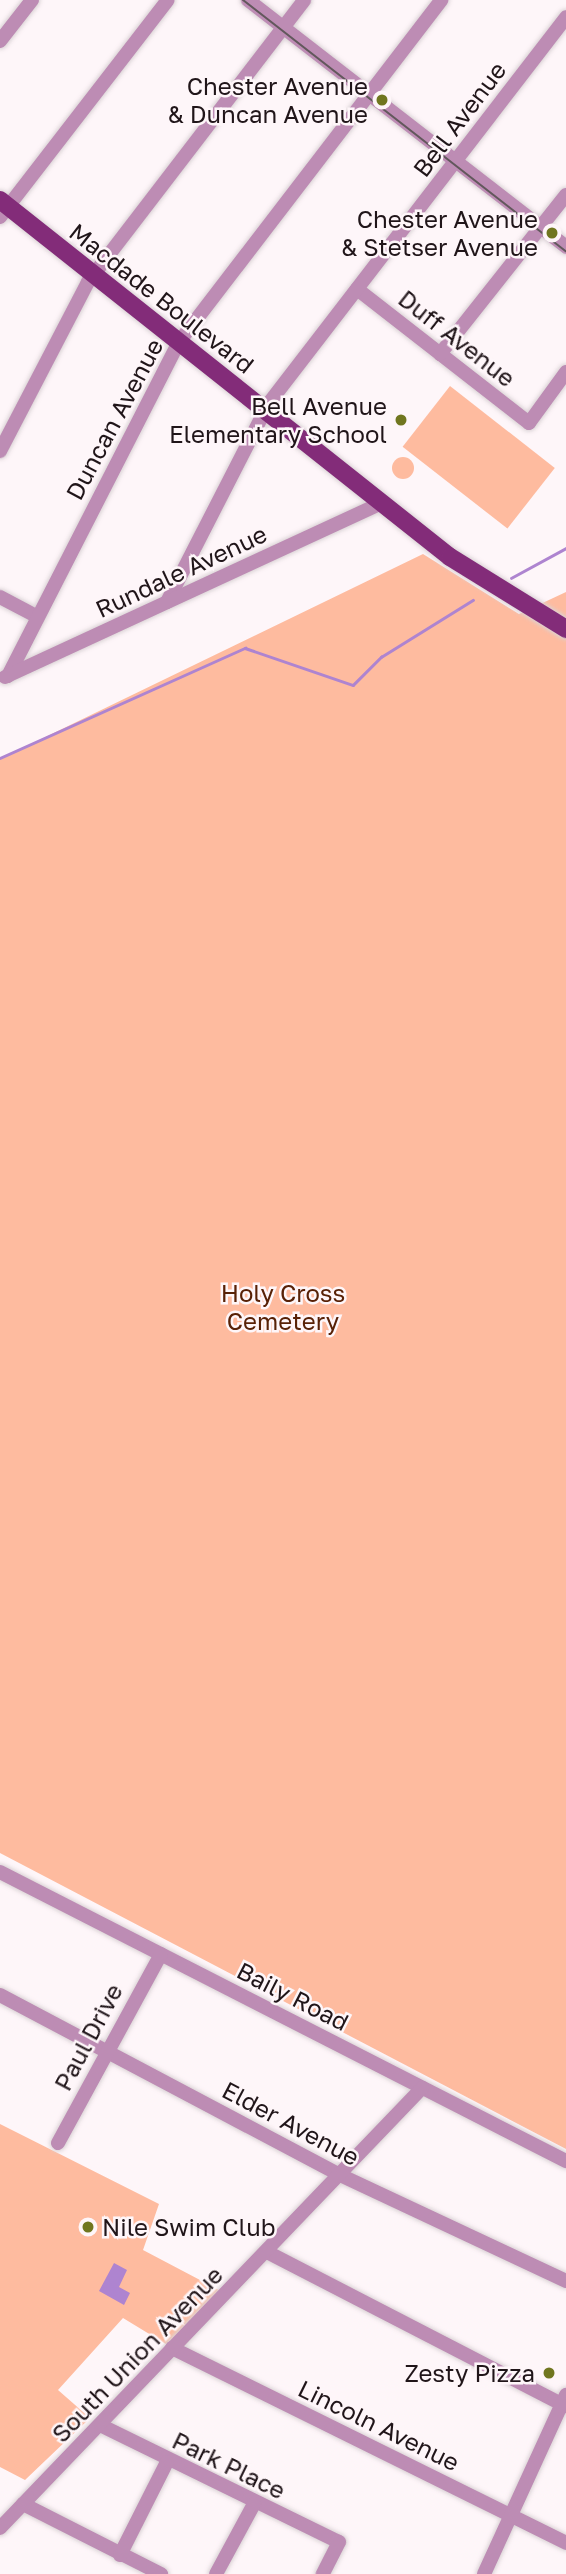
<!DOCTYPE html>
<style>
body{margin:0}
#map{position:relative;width:566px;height:2574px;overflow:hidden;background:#fef6f9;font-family:"Golos Text",sans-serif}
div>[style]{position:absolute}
.green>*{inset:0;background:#febb9f;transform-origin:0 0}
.round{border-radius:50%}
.water>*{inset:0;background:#ae84d0}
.stream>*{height:2.5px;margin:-1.25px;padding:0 1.25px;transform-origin:1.25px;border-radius:1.25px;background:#ae84d0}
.roads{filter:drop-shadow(0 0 2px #dad2d5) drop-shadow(0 0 2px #dad2d5)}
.minor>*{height:14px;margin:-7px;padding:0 7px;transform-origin:7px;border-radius:7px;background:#bd8cb4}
.major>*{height:18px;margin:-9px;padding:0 9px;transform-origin:9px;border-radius:9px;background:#832c79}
.tram>*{height:2px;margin:-1px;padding:0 1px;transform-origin:1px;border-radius:1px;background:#62585c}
.dots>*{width:19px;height:19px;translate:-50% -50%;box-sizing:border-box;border:4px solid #fef6f9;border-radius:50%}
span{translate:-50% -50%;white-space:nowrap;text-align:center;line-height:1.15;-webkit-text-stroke:5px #fef6f9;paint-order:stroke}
.poi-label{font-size:24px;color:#201519}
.right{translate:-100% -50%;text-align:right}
.left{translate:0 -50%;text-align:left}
.street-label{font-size:24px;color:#201519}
.park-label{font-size:24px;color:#582106}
</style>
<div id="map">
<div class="green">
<i style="left:450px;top:386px;width:133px;height:77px;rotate:38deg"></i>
<i class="round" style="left:392px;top:457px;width:22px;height:22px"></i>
<i style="clip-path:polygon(423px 554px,519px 614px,566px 592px,566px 2149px,0 1853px,0 759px)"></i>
<i style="clip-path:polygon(0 2124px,159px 2204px,143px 2250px,219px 2290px,169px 2346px,123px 2318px,58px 2390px,90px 2418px,25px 2480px,0 2467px)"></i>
</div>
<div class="water">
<i style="clip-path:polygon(114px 2263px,127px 2270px,119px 2287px,130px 2293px,124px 2305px,99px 2291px)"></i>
</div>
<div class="stream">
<i style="left:511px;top:578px;width:63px;rotate:-28.6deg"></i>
<i style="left:0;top:758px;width:269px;rotate:-24.2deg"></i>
<i style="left:245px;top:648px;width:114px;rotate:18.9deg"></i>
<i style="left:353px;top:685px;width:40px;rotate:-45deg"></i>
<i style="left:381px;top:657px;width:108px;rotate:-31.8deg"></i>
</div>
<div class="roads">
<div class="minor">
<i style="left:248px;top:0;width:403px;rotate:37.8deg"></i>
<i style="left:0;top:41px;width:52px;rotate:-52deg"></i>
<i style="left:0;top:217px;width:274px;rotate:-52.3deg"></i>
<i style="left:357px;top:289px;width:218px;rotate:37.9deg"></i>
<i style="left:529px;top:423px;width:63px;rotate:-54deg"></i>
<i style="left:440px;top:354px;width:203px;rotate:-51.6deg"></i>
<i style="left:0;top:451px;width:191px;rotate:-62.5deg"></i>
<i style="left:88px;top:282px;width:355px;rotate:-52.5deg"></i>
<i style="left:0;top:597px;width:41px;rotate:27.8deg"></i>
<i style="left:167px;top:602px;width:224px;rotate:-62.9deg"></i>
<i style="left:269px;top:403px;width:487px;rotate:-52.4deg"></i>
<i style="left:8px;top:676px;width:375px;rotate:-62.9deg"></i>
<i style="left:179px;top:342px;width:431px;rotate:-52.5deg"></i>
<i style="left:5px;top:677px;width:414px;rotate:-24.8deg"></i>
<i style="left:0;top:1872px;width:636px;rotate:27.05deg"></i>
<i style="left:0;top:1995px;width:385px;rotate:27.9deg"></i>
<i style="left:340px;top:2175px;width:250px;rotate:25.1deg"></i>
<i style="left:58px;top:2143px;width:215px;rotate:-61.4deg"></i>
<i style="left:267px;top:2252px;width:336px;rotate:27.3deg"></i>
<i style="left:172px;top:2348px;width:440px;rotate:26.3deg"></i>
<i style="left:100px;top:2425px;width:266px;rotate:26.1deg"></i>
<i style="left:339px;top:2542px;width:36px;rotate:117deg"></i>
<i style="left:23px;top:2504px;width:155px;rotate:26.9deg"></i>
<i style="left:0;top:2528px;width:610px;rotate:-46.2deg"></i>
<i style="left:120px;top:2555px;width:104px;rotate:-63.2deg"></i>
<i style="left:216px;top:2574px;width:80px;rotate:-61.5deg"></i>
<i style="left:484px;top:2574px;width:197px;rotate:-65.4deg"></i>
</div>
<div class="major">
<i style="left:0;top:200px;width:574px;rotate:38.43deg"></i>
<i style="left:450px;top:557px;width:137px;rotate:31.8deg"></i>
</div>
</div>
<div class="tram">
<i style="left:243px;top:0;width:409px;rotate:37.9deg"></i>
</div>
<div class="dots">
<i style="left:382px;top:100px;background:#70761f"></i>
<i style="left:552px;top:233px;background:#70761f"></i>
<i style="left:401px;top:420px;background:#70761f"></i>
<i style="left:88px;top:2227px;background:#70761f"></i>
<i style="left:549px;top:2373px;background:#70761f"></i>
</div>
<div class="poi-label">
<span class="right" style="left:368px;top:100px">Chester Avenue<br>&amp; Duncan Avenue</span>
<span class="right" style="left:538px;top:233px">Chester Avenue<br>&amp; Stetser Avenue</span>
<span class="right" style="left:387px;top:420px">Bell Avenue<br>Elementary School</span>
<span class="left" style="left:102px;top:2227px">Nile Swim Club</span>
<span class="right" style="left:535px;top:2373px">Zesty Pizza</span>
</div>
<div class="street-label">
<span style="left:459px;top:119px;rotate:-53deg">Bell Avenue</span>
<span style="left:162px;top:298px;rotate:38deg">Macdade Boulevard</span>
<span style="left:457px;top:338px;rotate:38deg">Duff Avenue</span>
<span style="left:114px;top:419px;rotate:-62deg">Duncan Avenue</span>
<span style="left:181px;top:571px;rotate:-25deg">Rundale Avenue</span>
<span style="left:293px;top:1996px;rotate:27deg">Baily Road</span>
<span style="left:88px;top:2037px;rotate:-62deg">Paul Drive</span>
<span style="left:291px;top:2123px;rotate:28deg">Elder Avenue</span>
<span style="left:137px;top:2354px;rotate:-46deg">South Union Avenue</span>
<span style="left:379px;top:2425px;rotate:26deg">Lincoln Avenue</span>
<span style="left:229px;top:2465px;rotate:26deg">Park Place</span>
</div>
<div class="park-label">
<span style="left:283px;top:1307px">Holy Cross<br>Cemetery</span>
</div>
</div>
